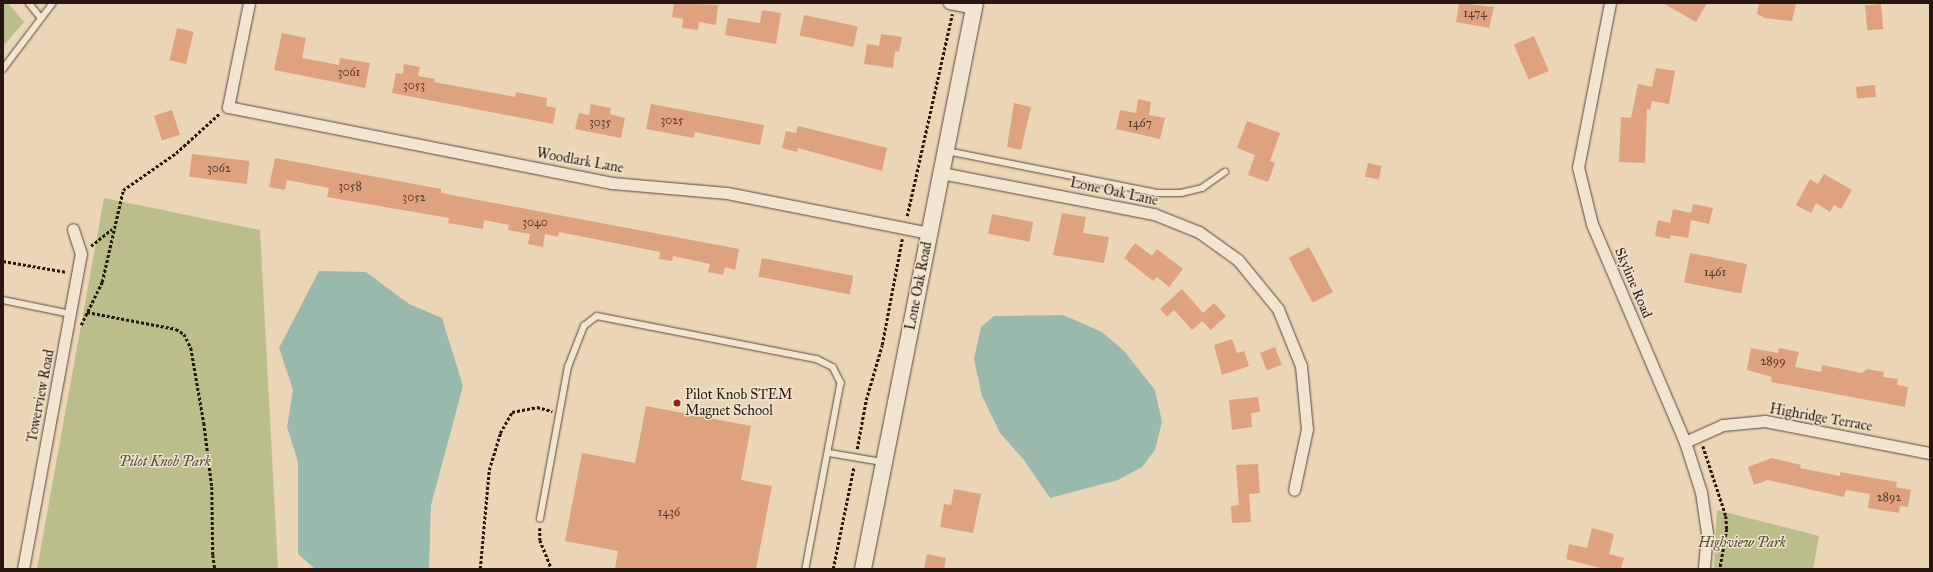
<!DOCTYPE html>
<style>
body{margin:0}
#map{position:relative;width:1933px;height:572px;overflow:hidden;background:#ead6b6;font-family:"IM FELL Great Primer",serif}
div>[style]{position:absolute}
.green>*{inset:0;background:#bbbd8b}
.water>*{inset:0;background:#98b9ac}
.building>*{inset:0;background:#dea27e;transform-origin:0 0}
.path>*{height:2.5px;margin-top:-1.25px;transform-origin:0;background:repeating-linear-gradient(90deg,#271710 0 3px,transparent 0 5px)}
.roads{filter:drop-shadow(0 0 1px #58473a) drop-shadow(0 0 1px #58473a)}
.lane>*{height:5.5px;margin:-2.75px;padding:0 2.75px;transform-origin:2.75px;border-radius:2.75px;background:#f1e4d0}
.street>*{height:11px;margin:-5.5px;padding:0 5.5px;transform-origin:5.5px;border-radius:5.5px;background:#f1e4d0}
.secondary>*{height:16px;margin:-8px;padding:0 8px;transform-origin:8px;border-radius:8px;background:#f1e4d0}
.dots>*{width:11px;height:11px;translate:-50% -50%;box-sizing:border-box;border:2px solid #f1e4d0;border-radius:50%}
span{translate:-50% -50%;white-space:nowrap;text-align:center;line-height:1.15;-webkit-text-stroke:3px #f1e4d0;paint-order:stroke}
.number-label{font-size:12px;color:#553a2c}
.number-label span{-webkit-text-stroke-width:0}
.street-label{font-size:14px;color:#271710}
.poi-label{font-size:14px;color:#271710}
.left{translate:0 -50%;text-align:left}
.park-label{font-size:14px;color:#534935;font-style:italic}
.frame{position:absolute;inset:0;border:4px solid #271710;pointer-events:none}
</style>
<div id="map">
<div class="green">
<i style="clip-path:polygon(3px 3px,8px 3px,24px 22px,3px 46px)"></i>
<i style="clip-path:polygon(104px 198px,260px 230px,278px 569px,37px 569px)"></i>
<i style="clip-path:polygon(1717px 510px,1819px 536px,1813px 569px,1714px 569px)"></i>
</div>
<div class="water">
<i style="clip-path:polygon(319px 271px,366px 272px,409px 304px,442px 318px,463px 386px,431px 505px,429px 569px,315px 569px,298px 554px,298px 462px,287px 427px,293px 390px,279px 348px)"></i>
<i style="clip-path:polygon(1063px 315px,1102px 332px,1124px 351px,1155px 390px,1162px 422px,1155px 450px,1142px 467px,1118px 480px,1050px 498px,1024px 460px,1000px 433px,982px 396px,974px 359px,981px 327px,994px 316px)"></i>
</div>
<div class="building">
<i style="clip-path:polygon(674px 3px,718px 5px,716px 25px,699px 22px,698px 30px,682px 28px,683px 19px,672px 17px)"></i>
<i style="clip-path:polygon(1459px 3px,1494px 7px,1489px 28px,1456px 22px)"></i>
<i style="clip-path:polygon(1663px 3px,1707px 3px,1696px 22px)"></i>
<i style="clip-path:polygon(1759px 3px,1796px 3px,1792px 21px,1765px 18px,1757px 14px)"></i>
<i style="left:1881px;top:4px;width:25px;height:16px;rotate:85deg"></i>
<i style="clip-path:polygon(762px 10px,781px 13px,776px 44px,725px 35px,728px 18px,760px 23px)"></i>
<i style="left:804px;top:15px;width:55px;height:21px;rotate:12deg"></i>
<i style="left:177px;top:28px;width:17px;height:33px;rotate:13deg"></i>
<i style="clip-path:polygon(282px 33px,306px 38px,302px 58px,339px 65px,340px 58px,370px 63px,365px 88px,274px 70px)"></i>
<i style="clip-path:polygon(881px 34px,902px 37px,899px 52px,895px 51px,893px 68px,864px 64px,867px 44px,879px 46px)"></i>
<i style="left:1534px;top:36px;width:38px;height:22px;rotate:67deg"></i>
<i style="clip-path:polygon(404px 64px,420px 67px,418px 76px,435px 79px,434px 82px,515px 97px,516px 92px,547px 98px,546px 106px,556px 108px,553px 124px,392px 93px,396px 73px,403px 74px)"></i>
<i style="clip-path:polygon(1656px 68px,1675px 71px,1669px 104px,1652px 101px,1650px 110px,1647px 109px,1645px 163px,1619px 162px,1621px 117px,1631px 118px,1638px 84px,1652px 87px)"></i>
<i style="left:1875px;top:85px;width:12px;height:19px;rotate:85deg"></i>
<i style="clip-path:polygon(1138px 99px,1151px 102px,1149px 115px,1165px 118px,1160px 139px,1116px 129px,1120px 110px,1136px 113px)"></i>
<i style="clip-path:polygon(1014px 103px,1031px 107px,1021px 150px,1007px 147px)"></i>
<i style="clip-path:polygon(591px 104px,611px 108px,610px 114px,625px 118px,621px 138px,575px 129px,579px 113px,589px 115px)"></i>
<i style="clip-path:polygon(651px 104px,764px 125px,760px 145px,695px 132px,694px 138px,646px 129px)"></i>
<i style="left:172px;top:110px;width:26px;height:19px;rotate:72deg"></i>
<i style="clip-path:polygon(1247px 121px,1280px 133px,1270px 161px,1275px 163px,1268px 182px,1248px 175px,1255px 155px,1237px 148px)"></i>
<i style="clip-path:polygon(798px 126px,887px 148px,882px 171px,798px 148px,797px 152px,782px 148px,786px 131px,796px 133px)"></i>
<i style="left:192px;top:154px;width:58px;height:23px;rotate:7deg"></i>
<i style="clip-path:polygon(275px 158px,441px 189px,441px 193px,739px 249px,735px 270px,725px 267px,723px 275px,708px 272px,710px 264px,673px 256px,672px 261px,659px 259px,660px 252px,559px 232px,558px 237px,545px 234px,543px 247px,528px 244px,530px 234px,508px 230px,509px 225px,484px 220px,483px 229px,448px 223px,449px 218px,327px 197px,329px 188px,287px 180px,285px 190px,269px 187px)"></i>
<i style="left:1368px;top:163px;width:14px;height:14px;rotate:12deg"></i>
<i style="clip-path:polygon(1824px 174px,1852px 190px,1841px 209px,1834px 205px,1830px 212px,1816px 203px,1811px 213px,1796px 205px,1810px 179px,1818px 184px)"></i>
<i style="clip-path:polygon(1693px 204px,1713px 208px,1709px 224px,1691px 220px,1688px 238px,1671px 235px,1670px 239px,1655px 236px,1658px 220px,1670px 223px,1673px 209px,1691px 213px)"></i>
<i style="clip-path:polygon(1062px 213px,1086px 217px,1083px 233px,1109px 237px,1104px 263px,1053px 255px)"></i>
<i style="left:992px;top:214px;width:42px;height:20px;rotate:11deg"></i>
<i style="clip-path:polygon(1135px 243px,1152px 256px,1157px 249px,1183px 269px,1169px 287px,1157px 277px,1153px 281px,1124px 258px)"></i>
<i style="left:1309px;top:247px;width:51px;height:23px;rotate:62deg"></i>
<i style="left:1690px;top:253px;width:58px;height:30px;rotate:11deg"></i>
<i style="left:762px;top:258px;width:93px;height:19px;rotate:11deg"></i>
<i style="clip-path:polygon(1182px 289px,1203px 313px,1214px 303px,1226px 316px,1211px 330px,1202px 321px,1192px 330px,1174px 310px,1167px 317px,1160px 309px)"></i>
<i style="clip-path:polygon(1232px 339px,1237px 353px,1244px 351px,1249px 366px,1222px 375px,1214px 345px)"></i>
<i style="left:1275px;top:347px;width:19px;height:16px;rotate:69deg"></i>
<i style="clip-path:polygon(1751px 348px,1778px 353px,1779px 348px,1799px 352px,1795px 367px,1821px 372px,1822px 365px,1862px 373px,1867px 369px,1884px 372px,1883px 377px,1898px 379px,1897px 385px,1908px 387px,1905px 407px,1771px 382px,1772px 377px,1747px 370px)"></i>
<i style="clip-path:polygon(1258px 397px,1260px 412px,1251px 413px,1252px 427px,1232px 430px,1229px 400px)"></i>
<i style="clip-path:polygon(646px 406px,751px 426px,741px 480px,772px 486px,756px 569px,615px 569px,618px 551px,565px 541px,582px 453px,635px 463px)"></i>
<i style="clip-path:polygon(1772px 458px,1801px 465px,1800px 468px,1840px 476px,1840px 472px,1897px 482px,1896px 487px,1911px 490px,1908px 507px,1900px 506px,1899px 513px,1868px 508px,1870px 494px,1846px 490px,1844px 497px,1768px 480px,1754px 485px,1748px 467px)"></i>
<i style="clip-path:polygon(1258px 464px,1260px 493px,1249px 494px,1251px 522px,1232px 523px,1231px 506px,1239px 505px,1236px 465px)"></i>
<i style="clip-path:polygon(954px 489px,981px 494px,973px 533px,940px 527px,944px 504px,951px 505px)"></i>
<i style="clip-path:polygon(1592px 528px,1614px 534px,1609px 554px,1624px 558px,1621px 569px,1604px 569px,1566px 559px,1569px 544px,1587px 548px)"></i>
<i style="clip-path:polygon(927px 554px,946px 558px,944px 569px,924px 569px)"></i>
</div>
<div class="path">
<i style="left:907px;top:216px;width:207px;rotate:-77.4deg"></i>
<i style="left:91px;top:246px;width:27px;rotate:-39deg"></i>
<i style="left:3px;top:261px;width:65px;rotate:9.8deg"></i>
<i style="left:87px;top:312px;width:91px;rotate:10.8deg"></i>
<i style="left:176px;top:329px;width:9px;rotate:32deg"></i>
<i style="left:184px;top:334px;width:16px;rotate:63deg"></i>
<i style="left:191px;top:348px;width:76px;rotate:80.2deg"></i>
<i style="left:204px;top:423px;width:64px;rotate:82.9deg"></i>
<i style="left:212px;top:487px;width:68px;rotate:89.2deg"></i>
<i style="left:213px;top:555px;width:14px;rotate:82deg"></i>
<i style="left:81px;top:325px;width:48px;rotate:-64deg"></i>
<i style="left:102px;top:282px;width:94px;rotate:-77.1deg"></i>
<i style="left:123px;top:190px;width:65px;rotate:-34.9deg"></i>
<i style="left:176px;top:153px;width:58px;rotate:-42.2deg"></i>
<i style="left:1703px;top:446px;width:74px;rotate:71.8deg"></i>
<i style="left:1726px;top:516px;width:13px;rotate:86deg"></i>
<i style="left:1727px;top:529px;width:41px;rotate:99.9deg"></i>
<i style="left:857px;top:449px;width:50px;rotate:-79.6deg"></i>
<i style="left:866px;top:400px;width:57px;rotate:-73.8deg"></i>
<i style="left:882px;top:345px;width:108px;rotate:-79.3deg"></i>
<i style="left:540px;top:528px;width:12px;rotate:90deg"></i>
<i style="left:540px;top:540px;width:31px;rotate:68deg"></i>
<i style="left:480px;top:569px;width:99px;rotate:-84.8deg"></i>
<i style="left:489px;top:470px;width:39px;rotate:-73deg"></i>
<i style="left:500px;top:433px;width:24px;rotate:-60deg"></i>
<i style="left:512px;top:412px;width:25px;rotate:-11deg"></i>
<i style="left:537px;top:407px;width:16px;rotate:15deg"></i>
<i style="left:833px;top:569px;width:105px;rotate:-78.5deg"></i>
</div>
<div class="roads">
<div class="lane">
<i style="left:29px;top:3px;width:19px;rotate:51deg"></i>
<i style="left:3px;top:69px;width:83px;rotate:-52.9deg"></i>
<i style="left:947px;top:151px;width:214px;rotate:11.3deg"></i>
<i style="left:1157px;top:193px;width:24px"></i>
<i style="left:1181px;top:193px;width:22px;rotate:-13deg"></i>
<i style="left:1202px;top:188px;width:28px;rotate:-35deg"></i>
<i style="left:3px;top:300px;width:69px;rotate:11.6deg"></i>
<i style="left:829px;top:453px;width:54px;rotate:9.6deg"></i>
<i style="left:540px;top:519px;width:155px;rotate:-79.6deg"></i>
<i style="left:568px;top:367px;width:44px;rotate:-68.7deg"></i>
<i style="left:584px;top:326px;width:16px;rotate:-38deg"></i>
<i style="left:597px;top:316px;width:224px;rotate:11.1deg"></i>
<i style="left:817px;top:359px;width:18px;rotate:27deg"></i>
<i style="left:833px;top:367px;width:18px;rotate:63deg"></i>
<i style="left:841px;top:383px;width:189px;rotate:100.7deg"></i>
</div>
<div class="street">
<i style="left:249px;top:3px;width:106px;rotate:101.4deg"></i>
<i style="left:228px;top:107px;width:391px;rotate:11.2deg"></i>
<i style="left:612px;top:183px;width:115px;rotate:5deg"></i>
<i style="left:727px;top:193px;width:206px;rotate:11.2deg"></i>
<i style="left:949px;top:3px;width:25px;rotate:11deg"></i>
<i style="left:1610px;top:3px;width:167px;rotate:101deg"></i>
<i style="left:1578px;top:167px;width:59px;rotate:76.2deg"></i>
<i style="left:1592px;top:224px;width:237px;rotate:66.9deg"></i>
<i style="left:1685px;top:442px;width:52px;rotate:72.3deg"></i>
<i style="left:1701px;top:492px;width:41px;rotate:81.7deg"></i>
<i style="left:1707px;top:533px;width:36px;rotate:95deg"></i>
<i style="left:941px;top:173px;width:217px;rotate:10.9deg"></i>
<i style="left:1154px;top:214px;width:48px;rotate:21.8deg"></i>
<i style="left:1199px;top:232px;width:48px;rotate:35.7deg"></i>
<i style="left:1238px;top:260px;width:63px;rotate:50.8deg"></i>
<i style="left:1278px;top:309px;width:61px;rotate:68deg"></i>
<i style="left:1301px;top:366px;width:63px;rotate:84.6deg"></i>
<i style="left:1307px;top:429px;width:62px;rotate:102deg"></i>
<i style="left:1685px;top:442px;width:42px;rotate:-24.1deg"></i>
<i style="left:1723px;top:425px;width:42px;rotate:-5.4deg"></i>
<i style="left:1765px;top:421px;width:168px;rotate:11deg"></i>
<i style="left:23px;top:569px;width:320px;rotate:-79.6deg"></i>
<i style="left:81px;top:254px;width:26px;rotate:-108deg"></i>
</div>
<div class="secondary">
<i style="left:863px;top:569px;width:577px;rotate:-78.81deg"></i>
</div>
</div>
<div class="dots">
<i style="left:677px;top:403px;background:#8f2418"></i>
</div>
<div class="number-label">
<span style="left:1475px;top:14px">1474</span>
<span style="left:349px;top:73px">3061</span>
<span style="left:414px;top:86px">3053</span>
<span style="left:672px;top:121px">3025</span>
<span style="left:600px;top:123px">3035</span>
<span style="left:1140px;top:124px">1467</span>
<span style="left:219px;top:169px">3062</span>
<span style="left:350px;top:187px">3058</span>
<span style="left:414px;top:198px">3052</span>
<span style="left:535px;top:223px">3040</span>
<span style="left:1715px;top:273px">1461</span>
<span style="left:1773px;top:362px">2899</span>
<span style="left:1889px;top:498px">2892</span>
<span style="left:669px;top:513px">1436</span>
</div>
<div class="street-label">
<span style="left:580px;top:161px;rotate:10deg">Woodlark Lane</span>
<span style="left:1114px;top:192px;rotate:12deg">Lone Oak Lane</span>
<span style="left:1633px;top:283px;rotate:67deg">Skyline Road</span>
<span style="left:919px;top:286px;rotate:-79deg">Lone Oak Road</span>
<span style="left:41px;top:396px;rotate:-79deg">Towerview Road</span>
<span style="left:1821px;top:418px;rotate:10deg">Highridge Terrace</span>
</div>
<div class="poi-label">
<span class="left" style="left:685px;top:403px">Pilot Knob STEM<br>Magnet School</span>
</div>
<div class="park-label">
<span style="left:165px;top:462px">Pilot Knob Park</span>
<span style="left:1742px;top:543px">Highview Park</span>
</div>
<div class="frame"></div>
</div>
